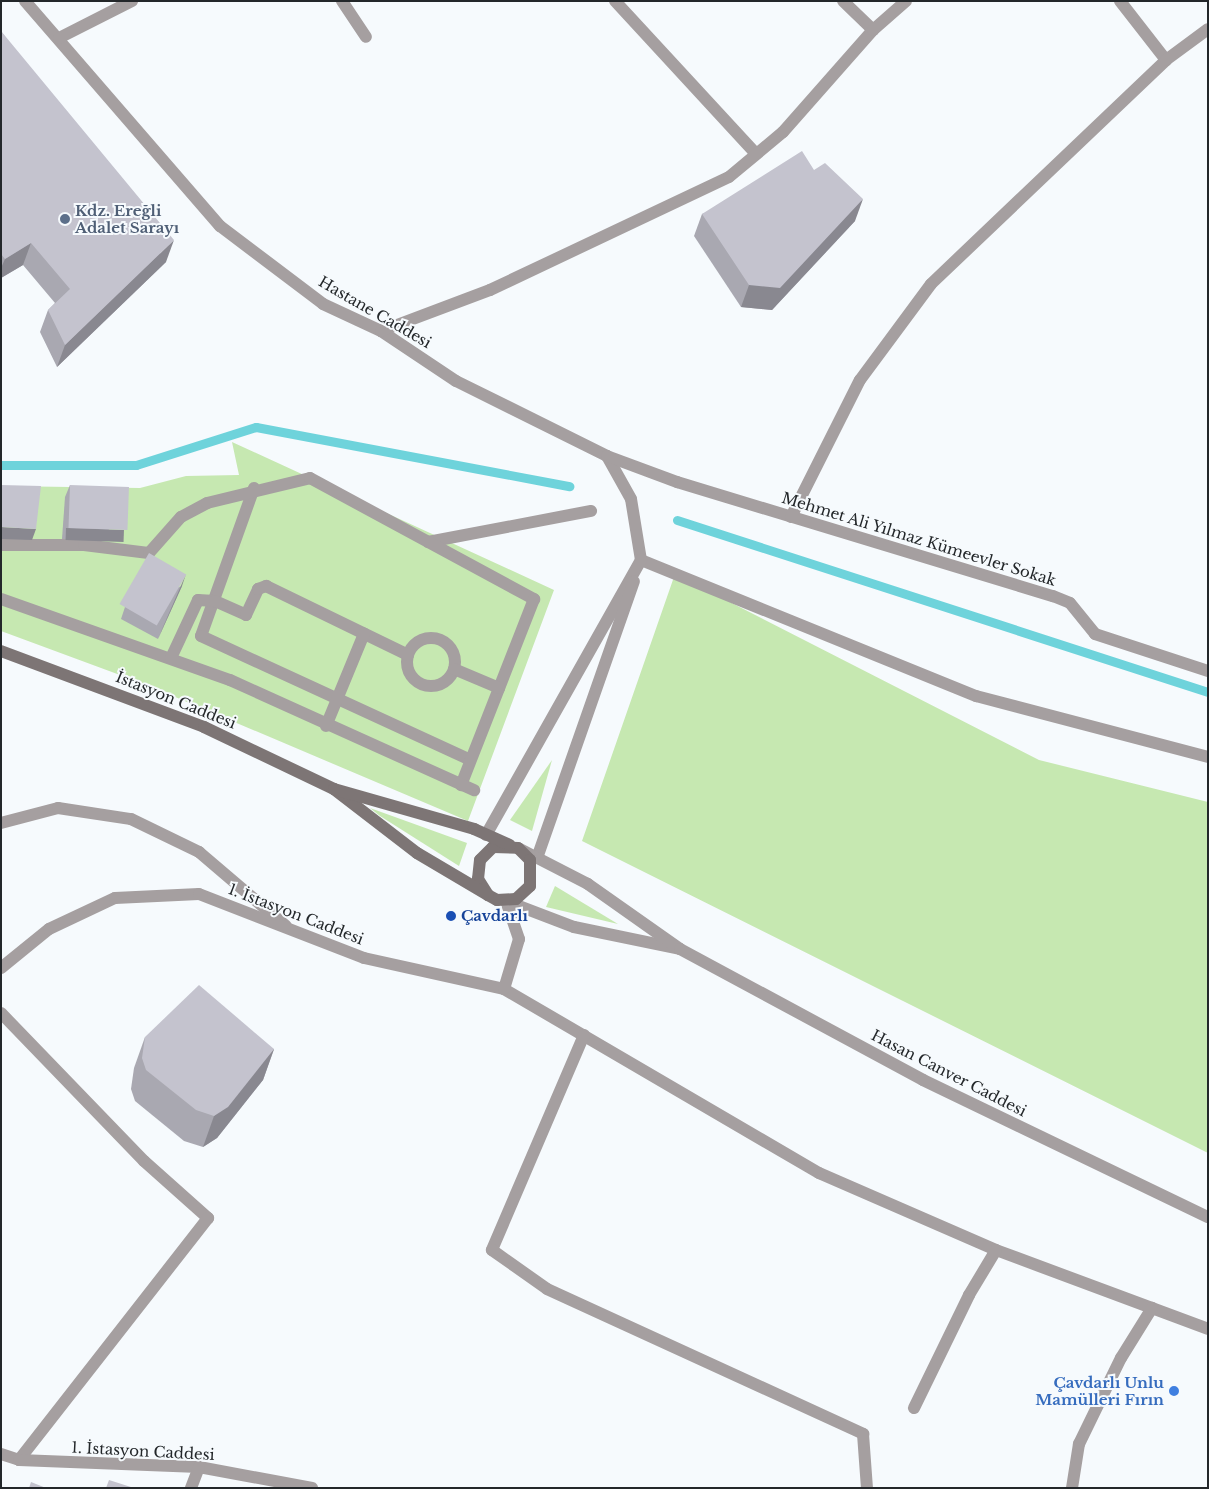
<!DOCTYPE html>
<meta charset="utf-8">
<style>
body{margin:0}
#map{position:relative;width:1209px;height:1489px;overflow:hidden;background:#f6fafd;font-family:"Libre Baskerville",serif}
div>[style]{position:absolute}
.green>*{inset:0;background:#c6e8b1}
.stream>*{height:9px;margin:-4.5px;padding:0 4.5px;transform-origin:4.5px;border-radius:4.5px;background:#6ed3db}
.service>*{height:12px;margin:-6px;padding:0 6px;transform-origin:6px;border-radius:6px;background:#a59fa0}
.pedestrian>*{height:12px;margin:-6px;padding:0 6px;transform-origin:6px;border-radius:6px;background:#a59fa0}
.pedestrian>.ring{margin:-6px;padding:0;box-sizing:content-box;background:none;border:12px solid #a59fa0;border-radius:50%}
.minor>*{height:12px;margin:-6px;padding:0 6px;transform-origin:6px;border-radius:6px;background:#a59fa0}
.tertiary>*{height:12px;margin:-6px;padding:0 6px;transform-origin:6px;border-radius:6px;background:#a59fa0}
.secondary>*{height:12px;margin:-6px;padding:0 6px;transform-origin:6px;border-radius:6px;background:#7d7575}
.wall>*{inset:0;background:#a9a8b1}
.shaded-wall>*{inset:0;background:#898890;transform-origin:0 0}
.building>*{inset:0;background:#c4c3ce;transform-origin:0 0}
.dots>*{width:14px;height:14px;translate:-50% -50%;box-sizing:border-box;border:2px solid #f6fafd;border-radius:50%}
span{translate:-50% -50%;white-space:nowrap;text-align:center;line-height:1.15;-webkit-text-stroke:4px #f6fafd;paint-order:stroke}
.service-label{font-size:15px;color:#4e5e75;font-weight:700}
.left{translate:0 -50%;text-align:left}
.street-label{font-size:15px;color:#23272a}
.transit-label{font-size:15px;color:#164399;font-weight:700}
.shop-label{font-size:15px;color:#366cbe;font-weight:700}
.right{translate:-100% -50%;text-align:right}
.frame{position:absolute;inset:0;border:2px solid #23272a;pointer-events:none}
</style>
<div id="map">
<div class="green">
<i style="clip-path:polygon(232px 442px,554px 590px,468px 821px,147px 685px,1px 631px,1px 486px,140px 488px,186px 476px,239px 475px)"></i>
<i style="clip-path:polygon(675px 574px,1039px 760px,1208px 802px,1208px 1153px,582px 841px)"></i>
<i style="clip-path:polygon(552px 760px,532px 831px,510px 820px)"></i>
<i style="clip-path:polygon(370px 808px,467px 843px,459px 866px,380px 816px)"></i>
<i style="clip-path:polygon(555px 886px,618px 924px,546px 907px)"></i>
</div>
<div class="stream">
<i style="left:1px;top:465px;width:135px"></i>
<i style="left:136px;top:465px;width:126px;rotate:-17.6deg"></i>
<i style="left:256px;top:427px;width:319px;rotate:10.7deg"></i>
<i style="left:677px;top:520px;width:558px;rotate:17.95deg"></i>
</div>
<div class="service">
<i style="left:615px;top:1px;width:208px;rotate:47.3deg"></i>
<i style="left:1px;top:823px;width:59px;rotate:-14.7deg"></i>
<i style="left:58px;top:808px;width:74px;rotate:8.6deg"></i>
<i style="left:131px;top:819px;width:76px;rotate:25.9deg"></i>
<i style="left:199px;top:852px;width:114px;rotate:40.4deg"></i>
</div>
<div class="pedestrian">
<i style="left:254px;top:488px;width:157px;rotate:109.7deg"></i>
<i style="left:201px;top:636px;width:296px;rotate:24.7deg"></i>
<i style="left:428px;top:542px;width:166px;rotate:-10.8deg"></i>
<i style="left:1px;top:545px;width:83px"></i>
<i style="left:84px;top:545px;width:65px;rotate:7deg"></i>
<i style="left:149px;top:553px;width:48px;rotate:-48.4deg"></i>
<i style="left:181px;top:517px;width:30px;rotate:-28deg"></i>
<i style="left:207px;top:503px;width:106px;rotate:-13.6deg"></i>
<i style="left:310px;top:478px;width:255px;rotate:28.4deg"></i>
<i style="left:534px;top:599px;width:200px;rotate:111.4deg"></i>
<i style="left:1px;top:599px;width:243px;rotate:19.5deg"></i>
<i style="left:230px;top:680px;width:268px;rotate:24.3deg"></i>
<i class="ring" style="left:407px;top:638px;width:36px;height:36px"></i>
<i style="left:171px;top:658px;width:64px;rotate:-65deg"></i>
<i style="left:198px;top:600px;width:17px;rotate:3deg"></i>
<i style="left:215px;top:601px;width:34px;rotate:24deg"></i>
<i style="left:246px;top:615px;width:29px;rotate:-65deg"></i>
<i style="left:258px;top:589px;width:9px;rotate:-21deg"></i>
<i style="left:266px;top:586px;width:158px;rotate:25.9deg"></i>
<i style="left:454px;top:669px;width:49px;rotate:22.9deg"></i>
<i style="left:326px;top:726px;width:100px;rotate:-67.6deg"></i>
</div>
<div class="minor">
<i style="left:25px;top:1px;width:298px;rotate:49.1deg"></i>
<i style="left:220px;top:226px;width:129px;rotate:37.1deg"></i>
<i style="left:323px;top:304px;width:64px;rotate:25deg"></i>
<i style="left:381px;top:331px;width:90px;rotate:33.7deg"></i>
<i style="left:456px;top:381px;width:169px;rotate:26.4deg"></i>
<i style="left:607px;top:456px;width:49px;rotate:60.8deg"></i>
<i style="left:631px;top:499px;width:62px;rotate:80.7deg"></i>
<i style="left:342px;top:1px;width:43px;rotate:56.3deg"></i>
<i style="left:843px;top:1px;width:42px;rotate:44deg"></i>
<i style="left:1120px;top:1px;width:75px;rotate:52.1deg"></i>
<i style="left:59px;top:38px;width:82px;rotate:-26.9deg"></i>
<i style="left:381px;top:331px;width:116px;rotate:-20.6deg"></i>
<i style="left:490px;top:290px;width:264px;rotate:-25.3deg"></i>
<i style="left:729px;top:177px;width:70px;rotate:-39.8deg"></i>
<i style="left:783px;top:132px;width:136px;rotate:-48.6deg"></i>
<i style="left:873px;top:30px;width:44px;rotate:-41.3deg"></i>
<i style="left:607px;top:456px;width:75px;rotate:20.4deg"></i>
<i style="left:677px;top:482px;width:393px;rotate:16.9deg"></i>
<i style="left:1053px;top:596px;width:18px;rotate:22deg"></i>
<i style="left:1070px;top:603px;width:40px;rotate:51deg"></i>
<i style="left:1095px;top:634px;width:119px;rotate:18.1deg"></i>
<i style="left:791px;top:517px;width:153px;rotate:-63.3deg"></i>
<i style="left:860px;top:380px;width:119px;rotate:-53.5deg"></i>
<i style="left:931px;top:284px;width:325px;rotate:-43.6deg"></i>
<i style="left:1166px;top:60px;width:52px;rotate:-36.4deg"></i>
<i style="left:641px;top:560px;width:362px;rotate:22.1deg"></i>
<i style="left:976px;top:696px;width:240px;rotate:14.7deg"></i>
<i style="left:486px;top:835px;width:316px;rotate:-60.6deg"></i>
<i style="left:537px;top:858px;width:293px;rotate:-70.7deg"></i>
<i style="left:1px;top:968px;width:62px;rotate:-39.1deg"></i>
<i style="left:49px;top:929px;width:73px;rotate:-25.2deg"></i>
<i style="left:115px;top:898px;width:84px;rotate:-2.7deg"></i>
<i style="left:199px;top:894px;width:177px;rotate:21.2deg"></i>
<i style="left:364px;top:958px;width:143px;rotate:12.5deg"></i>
<i style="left:504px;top:989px;width:365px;rotate:30.3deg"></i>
<i style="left:819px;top:1173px;width:193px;rotate:23.5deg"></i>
<i style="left:996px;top:1250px;width:226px;rotate:20.4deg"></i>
<i style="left:504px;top:989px;width:52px;rotate:-73.3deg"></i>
<i style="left:519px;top:939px;width:40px;rotate:-108.9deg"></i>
<i style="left:1px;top:1013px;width:206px;rotate:46deg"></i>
<i style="left:144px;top:1161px;width:86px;rotate:41.7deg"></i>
<i style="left:208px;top:1218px;width:307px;rotate:128deg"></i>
<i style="left:584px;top:1035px;width:234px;rotate:113.2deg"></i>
<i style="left:492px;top:1250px;width:67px;rotate:35.3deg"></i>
<i style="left:547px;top:1289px;width:348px;rotate:24.6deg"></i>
<i style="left:863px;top:1434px;width:54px;rotate:85.8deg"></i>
<i style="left:914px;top:1408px;width:126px;rotate:-64deg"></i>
<i style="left:969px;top:1295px;width:52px;rotate:-59deg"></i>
<i style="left:1px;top:1454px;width:19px;rotate:18deg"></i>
<i style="left:19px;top:1460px;width:180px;rotate:2.2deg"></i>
<i style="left:199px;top:1467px;width:115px;rotate:10.5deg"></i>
<i style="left:191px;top:1488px;width:22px;rotate:-69deg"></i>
<i style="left:1072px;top:1488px;width:45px;rotate:-81deg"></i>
<i style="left:1079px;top:1444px;width:96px;rotate:-64deg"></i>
<i style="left:1121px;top:1358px;width:59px;rotate:-58.2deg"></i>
</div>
<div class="tertiary">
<i style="left:506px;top:901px;width:73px;rotate:20.9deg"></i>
<i style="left:574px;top:927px;width:108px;rotate:11.7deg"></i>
<i style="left:680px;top:949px;width:113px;rotate:-144.8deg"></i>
<i style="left:588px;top:884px;width:76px;rotate:-152.8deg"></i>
<i style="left:680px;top:949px;width:276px;rotate:28.3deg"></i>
<i style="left:923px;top:1080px;width:316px;rotate:25.7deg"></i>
</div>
<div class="secondary">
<i style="left:1px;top:651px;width:217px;rotate:20.5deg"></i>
<i style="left:204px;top:727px;width:144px;rotate:25.5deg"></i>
<i style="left:488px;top:895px;width:19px;rotate:-122deg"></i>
<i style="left:478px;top:879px;width:19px;rotate:-84deg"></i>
<i style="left:480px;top:860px;width:18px;rotate:-45deg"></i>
<i style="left:493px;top:847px;width:25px;rotate:2deg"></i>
<i style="left:518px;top:848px;width:17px;rotate:45deg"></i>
<i style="left:530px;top:860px;width:26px;rotate:90deg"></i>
<i style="left:530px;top:886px;width:19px;rotate:137deg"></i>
<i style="left:516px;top:899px;width:19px;rotate:177deg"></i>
<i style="left:497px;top:900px;width:10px;rotate:-151deg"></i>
<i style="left:488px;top:895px;width:82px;rotate:-149.4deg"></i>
<i style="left:417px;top:853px;width:105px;rotate:-142.4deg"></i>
<i style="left:334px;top:789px;width:146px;rotate:15.9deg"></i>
<i style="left:474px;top:829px;width:39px;rotate:24deg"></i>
</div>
<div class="wall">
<i style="clip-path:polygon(1px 31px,166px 262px,57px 367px,40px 332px,48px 310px,55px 303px,23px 265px,1px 278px)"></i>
<i style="clip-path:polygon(814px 170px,855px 221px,772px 310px,741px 307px,694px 236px,702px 214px)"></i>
<i style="clip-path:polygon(70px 485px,119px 541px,62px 539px,65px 497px)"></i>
<i style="clip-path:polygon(182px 586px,158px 639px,121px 619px,125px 607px)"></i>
<i style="clip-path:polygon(145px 1037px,274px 1049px,263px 1080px,217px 1138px,203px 1147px,184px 1141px,135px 1101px,131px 1089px,134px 1068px)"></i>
</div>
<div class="shaded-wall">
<i style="clip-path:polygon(863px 199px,855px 221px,772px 310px,741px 307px,749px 285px)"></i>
<i style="clip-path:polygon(174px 240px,166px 262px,57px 367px,65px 345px)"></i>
<i style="clip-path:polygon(31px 243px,23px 265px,1px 278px,1px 268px,5px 259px)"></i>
<i style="clip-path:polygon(1px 527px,36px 529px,32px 540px,1px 539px)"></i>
<i style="left:66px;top:528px;width:58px;height:12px;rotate:2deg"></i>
<i style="clip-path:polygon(186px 574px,182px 586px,158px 639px,163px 627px)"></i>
<i style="clip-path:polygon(274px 1049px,263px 1080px,217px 1138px,203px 1147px,214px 1116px)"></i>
</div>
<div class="building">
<i style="clip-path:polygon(1px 31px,174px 240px,65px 345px,48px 310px,70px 289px,31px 243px,5px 259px,1px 254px)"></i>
<i style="clip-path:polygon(802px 151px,814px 170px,825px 163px,863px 199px,780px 288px,749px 285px,702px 214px)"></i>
<i style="clip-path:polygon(1px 485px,41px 486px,36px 529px,1px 527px)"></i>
<i style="left:70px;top:485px;width:59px;height:43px;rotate:2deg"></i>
<i style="left:149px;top:553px;width:43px;height:59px;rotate:30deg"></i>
<i style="clip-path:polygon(199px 985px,274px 1049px,228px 1107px,214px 1116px,196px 1110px,146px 1070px,142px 1058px,145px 1037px)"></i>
<i style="clip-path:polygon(109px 1480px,134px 1488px,106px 1488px)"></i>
<i style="clip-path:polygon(31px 1482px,46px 1488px,29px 1488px)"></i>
</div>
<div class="dots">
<i style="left:65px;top:219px;background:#5c6f8a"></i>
<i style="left:451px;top:916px;background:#1a4fb4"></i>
<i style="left:1174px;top:1391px;background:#3f7fe0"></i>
</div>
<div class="service-label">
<span class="left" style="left:75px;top:219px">Kdz. Ereğli<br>Adalet Sarayı</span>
</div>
<div class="street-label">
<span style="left:375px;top:312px;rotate:30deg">Hastane Caddesi</span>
<span style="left:919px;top:539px;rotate:17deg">Mehmet Ali Yılmaz Kümeevler Sokak</span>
<span style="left:176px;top:700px;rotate:22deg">İstasyon Caddesi</span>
<span style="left:296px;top:914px;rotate:21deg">1. İstasyon Caddesi</span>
<span style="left:949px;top:1073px;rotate:27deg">Hasan Canver Caddesi</span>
<span style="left:143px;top:1451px;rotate:3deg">1. İstasyon Caddesi</span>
</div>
<div class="transit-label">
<span class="left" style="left:461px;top:916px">Çavdarlı</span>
</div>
<div class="shop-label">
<span class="right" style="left:1164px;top:1391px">Çavdarlı Unlu<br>Mamülleri Fırın</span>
</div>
<div class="frame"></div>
</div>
